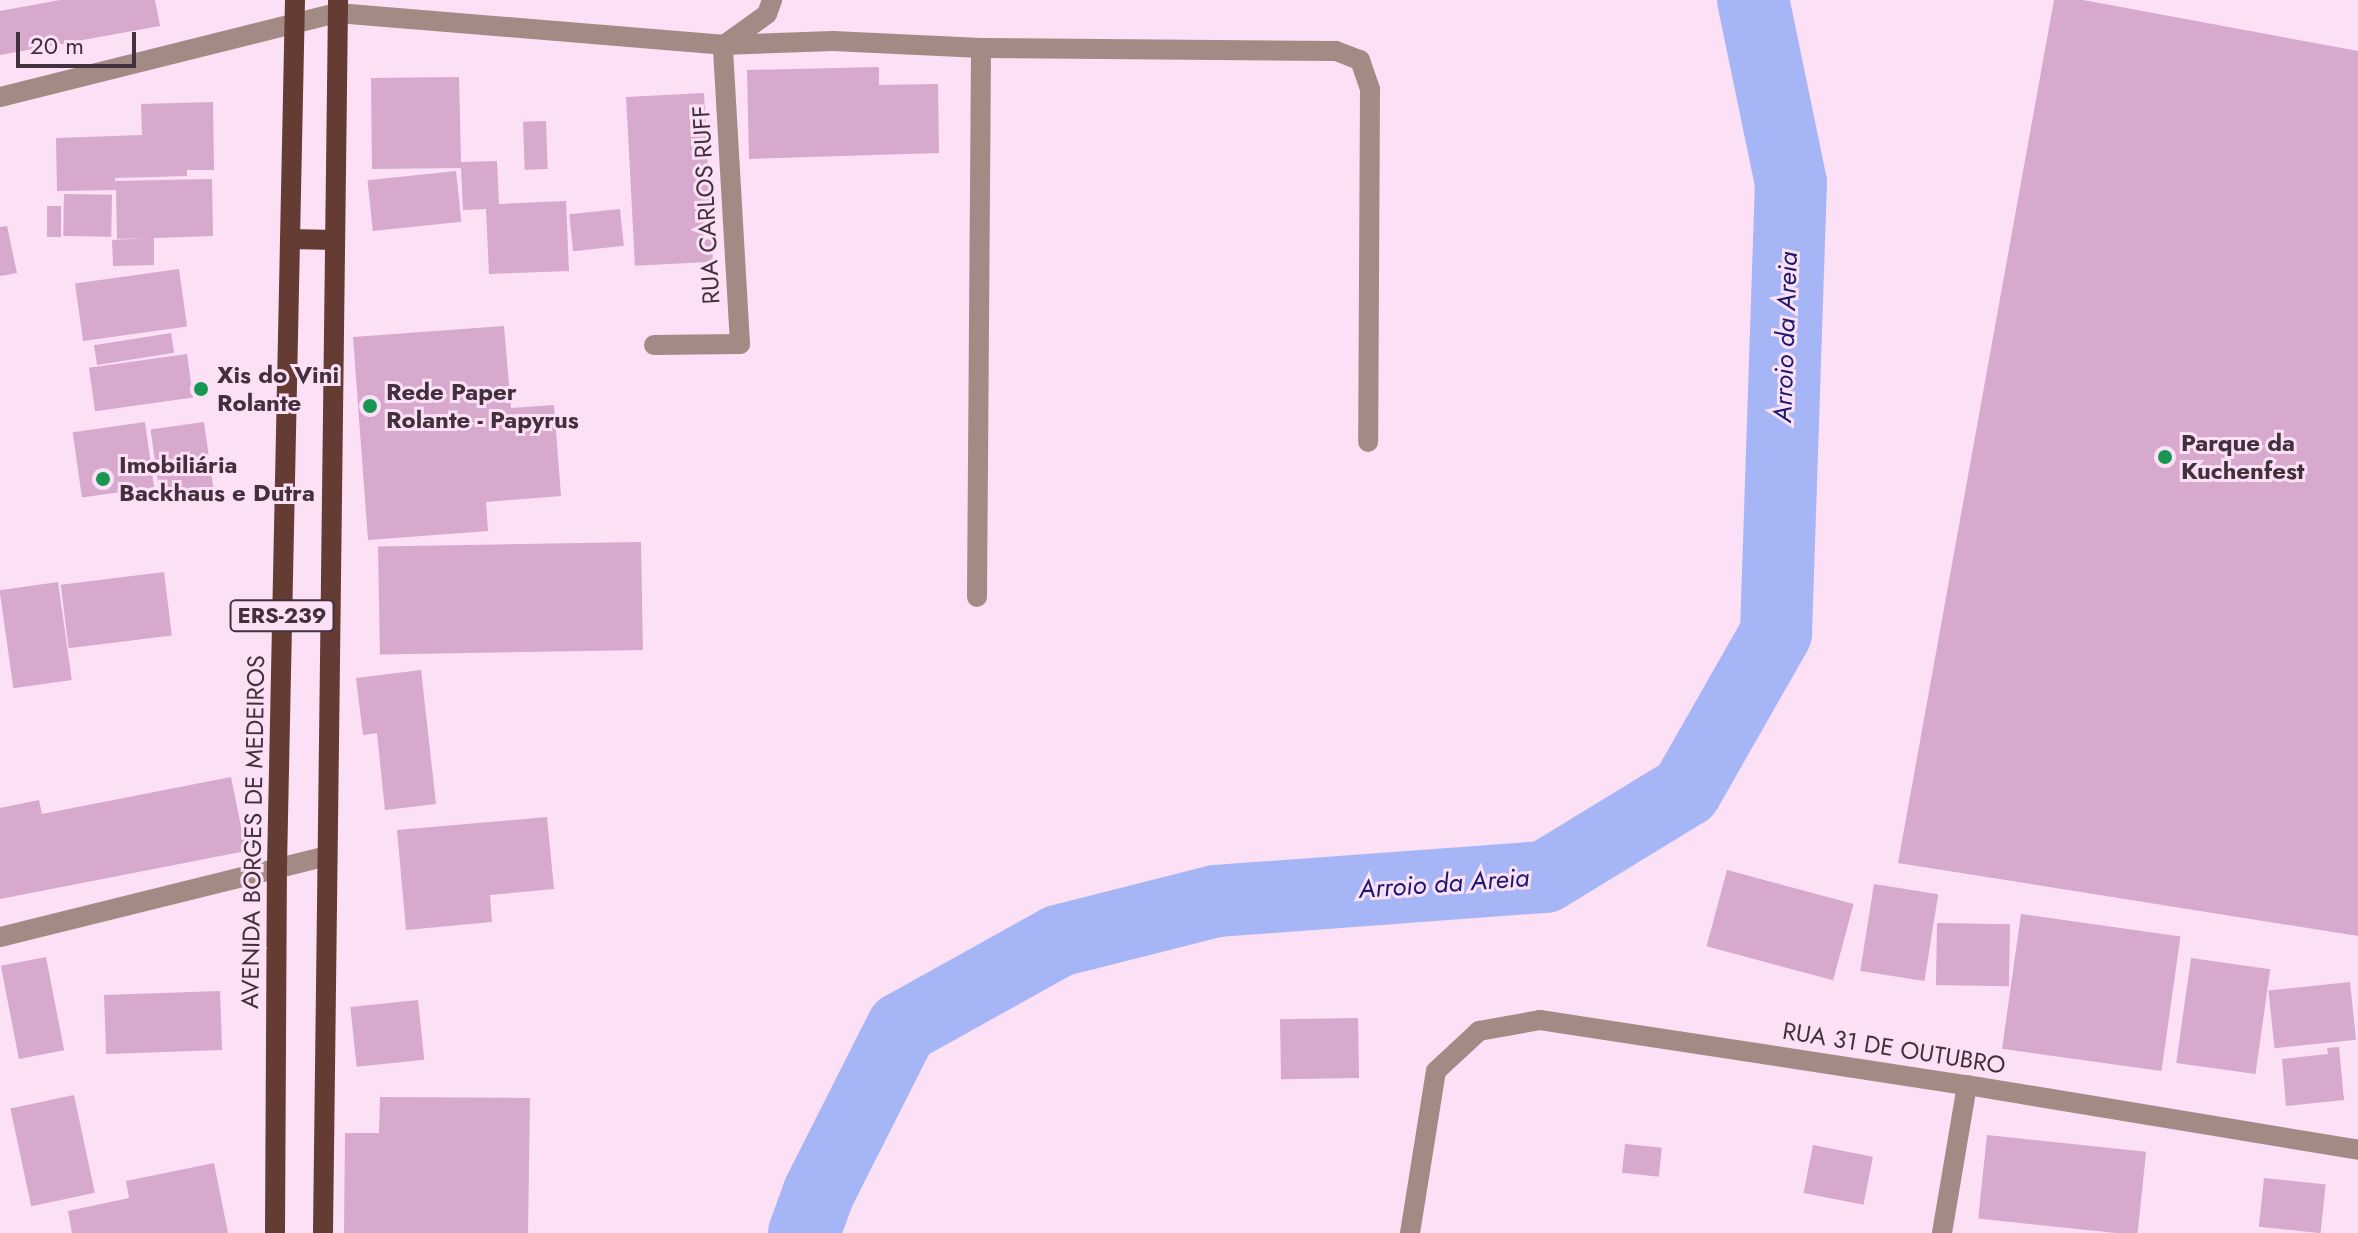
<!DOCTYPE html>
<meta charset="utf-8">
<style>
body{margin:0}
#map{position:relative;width:2358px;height:1233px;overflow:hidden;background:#fce0f6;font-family:Jost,sans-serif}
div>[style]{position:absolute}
.river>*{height:72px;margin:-36px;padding:0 36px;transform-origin:36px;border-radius:36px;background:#a5b5f5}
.building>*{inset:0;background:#d6a9cd;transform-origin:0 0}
.minor>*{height:20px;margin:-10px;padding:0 10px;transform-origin:10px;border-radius:10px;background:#a38a84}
.major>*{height:20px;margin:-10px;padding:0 10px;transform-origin:10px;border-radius:10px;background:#653c33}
.dots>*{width:22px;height:22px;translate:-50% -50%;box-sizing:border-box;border:4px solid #fce0f6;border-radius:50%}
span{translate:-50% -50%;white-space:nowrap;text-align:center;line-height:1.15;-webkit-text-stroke:6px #fce0f6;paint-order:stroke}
.shield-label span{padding:2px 6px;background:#fce0f6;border:2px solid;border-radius:6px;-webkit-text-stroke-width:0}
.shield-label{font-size:22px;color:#42303e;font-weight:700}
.street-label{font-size:24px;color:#42303e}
.poi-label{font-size:24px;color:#42303e;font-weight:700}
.left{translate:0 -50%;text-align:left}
.water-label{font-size:26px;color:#1a1972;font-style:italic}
.scale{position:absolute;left:16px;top:32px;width:120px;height:36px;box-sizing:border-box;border:4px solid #42303e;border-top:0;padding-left:10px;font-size:24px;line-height:28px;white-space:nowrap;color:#42303e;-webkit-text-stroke:6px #fce0f6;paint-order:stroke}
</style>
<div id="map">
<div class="river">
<i style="left:804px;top:1233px;width:44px;rotate:-69.9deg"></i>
<i style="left:819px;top:1192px;width:184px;rotate:-63.2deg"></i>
<i style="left:902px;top:1028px;width:179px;rotate:-29.1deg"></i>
<i style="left:1058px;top:941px;width:163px;rotate:-14.2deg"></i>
<i style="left:1216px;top:901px;width:330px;rotate:-4.2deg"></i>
<i style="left:1545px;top:877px;width:165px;rotate:-31.4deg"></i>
<i style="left:1686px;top:791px;width:182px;rotate:-60.3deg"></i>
<i style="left:1776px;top:633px;width:450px;rotate:-88.1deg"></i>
<i style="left:1791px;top:183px;width:187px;rotate:-101.7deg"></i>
</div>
<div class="building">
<i style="clip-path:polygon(60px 0,155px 0,160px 26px,0 55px,0 11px)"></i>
<i style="clip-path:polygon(2054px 0,2083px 0,2358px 51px,2358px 936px,1898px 863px)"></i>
<i style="clip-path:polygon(879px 67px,879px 85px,938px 84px,939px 153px,749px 159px,747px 70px)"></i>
<i style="clip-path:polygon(459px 77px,461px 162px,497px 161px,499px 204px,566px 201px,569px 271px,489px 274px,486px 209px,463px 210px,461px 168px,372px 169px,371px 78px)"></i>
<i style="left:704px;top:93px;width:169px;height:78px;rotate:87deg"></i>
<i style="clip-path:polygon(213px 102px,214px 170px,187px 170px,187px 176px,115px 178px,115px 181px,212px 179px,213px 236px,154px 238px,154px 265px,113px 266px,112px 240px,149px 238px,117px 239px,116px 190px,57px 191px,56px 138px,142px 135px,141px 104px)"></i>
<i style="left:546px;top:121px;width:48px;height:23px;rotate:88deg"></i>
<i style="left:456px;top:171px;width:51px;height:89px;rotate:84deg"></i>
<i style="left:64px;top:194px;width:48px;height:42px;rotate:1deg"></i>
<i style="left:47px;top:206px;width:14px;height:31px"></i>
<i style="left:620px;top:209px;width:37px;height:51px;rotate:84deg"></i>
<i style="clip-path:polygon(7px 226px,17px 273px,0 276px,0 227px)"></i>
<i style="left:179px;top:269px;width:58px;height:105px;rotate:82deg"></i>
<i style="clip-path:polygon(504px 326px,511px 408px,554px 405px,561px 496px,486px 502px,488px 531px,368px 540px,353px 337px)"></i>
<i style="left:171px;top:333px;width:20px;height:78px;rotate:81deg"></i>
<i style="left:187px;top:354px;width:44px;height:99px;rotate:82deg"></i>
<i style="left:145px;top:422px;width:66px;height:73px;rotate:82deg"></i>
<i style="left:204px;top:422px;width:72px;height:54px;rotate:82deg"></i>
<i style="left:641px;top:542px;width:108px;height:263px;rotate:89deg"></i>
<i style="left:164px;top:572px;width:64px;height:104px;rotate:83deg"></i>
<i style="left:58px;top:582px;width:99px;height:59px;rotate:82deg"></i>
<i style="clip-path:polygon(421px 670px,436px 804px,385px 810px,377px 733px,363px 735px,356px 678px)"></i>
<i style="clip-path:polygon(231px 777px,246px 851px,0 899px,0 808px,39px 800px,42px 814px)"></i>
<i style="clip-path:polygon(547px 817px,554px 889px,490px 895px,492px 922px,406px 930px,397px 830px)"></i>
<i style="left:1727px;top:870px;width:131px;height:79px;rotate:15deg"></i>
<i style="left:1874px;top:884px;width:65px;height:88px;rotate:9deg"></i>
<i style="left:2021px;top:914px;width:161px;height:136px;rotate:8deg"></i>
<i style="left:1937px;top:923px;width:73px;height:62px;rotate:1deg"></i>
<i style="left:46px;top:957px;width:95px;height:46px;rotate:79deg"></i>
<i style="left:2191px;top:958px;width:80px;height:106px;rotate:8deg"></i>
<i style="left:2350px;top:982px;width:58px;height:82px;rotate:84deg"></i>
<i style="left:220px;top:991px;width:59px;height:116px;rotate:88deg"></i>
<i style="left:418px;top:1000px;width:60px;height:68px;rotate:84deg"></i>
<i style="left:1358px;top:1018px;width:60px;height:78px;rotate:89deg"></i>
<i style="clip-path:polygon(2339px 1047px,2344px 1100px,2286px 1106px,2282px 1059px,2328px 1054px,2327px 1048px)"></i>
<i style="left:74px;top:1095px;width:100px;height:65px;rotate:78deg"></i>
<i style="clip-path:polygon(380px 1097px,530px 1098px,528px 1233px,344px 1233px,345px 1133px,379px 1133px)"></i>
<i style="left:1987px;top:1135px;width:160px;height:84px;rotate:6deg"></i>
<i style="left:1625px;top:1144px;width:37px;height:29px;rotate:6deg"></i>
<i style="left:1813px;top:1145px;width:61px;height:49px;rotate:11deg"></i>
<i style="clip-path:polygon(214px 1163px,228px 1233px,72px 1233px,68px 1211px,129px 1198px,126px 1181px)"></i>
<i style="left:2264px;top:1178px;width:62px;height:49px;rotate:6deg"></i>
</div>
<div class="minor">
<i style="left:724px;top:45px;width:53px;rotate:-35.8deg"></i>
<i style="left:767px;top:14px;width:15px;rotate:-70deg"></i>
<i style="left:0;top:97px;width:347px;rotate:-14deg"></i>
<i style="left:337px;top:13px;width:387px;rotate:4.7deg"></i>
<i style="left:723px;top:45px;width:110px;rotate:-2.1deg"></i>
<i style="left:833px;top:41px;width:148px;rotate:2.7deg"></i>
<i style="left:981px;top:48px;width:355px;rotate:0.5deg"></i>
<i style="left:1336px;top:51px;width:26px;rotate:21deg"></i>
<i style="left:1360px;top:60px;width:31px;rotate:71deg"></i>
<i style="left:1370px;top:89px;width:353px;rotate:90.3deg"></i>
<i style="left:654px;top:345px;width:86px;rotate:-0.7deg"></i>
<i style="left:740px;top:344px;width:299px;rotate:-93.3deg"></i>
<i style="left:977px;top:597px;width:549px;rotate:-89.58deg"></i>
<i style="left:0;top:937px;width:337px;rotate:-13.9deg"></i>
<i style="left:1410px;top:1233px;width:164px;rotate:-80.9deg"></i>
<i style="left:1436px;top:1071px;width:59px;rotate:-42.9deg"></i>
<i style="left:1479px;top:1031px;width:62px;rotate:-10.2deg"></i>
<i style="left:1540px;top:1020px;width:432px;rotate:8.7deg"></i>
<i style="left:1967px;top:1085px;width:396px;rotate:9.4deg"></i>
<i style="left:1942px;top:1233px;width:150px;rotate:-80.4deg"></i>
</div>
<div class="major">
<i style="left:290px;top:239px;width:45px;rotate:1.3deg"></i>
<i style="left:275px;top:1233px;width:367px;rotate:-89.7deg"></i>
<i style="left:277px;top:866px;width:866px;rotate:-88.81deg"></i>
<i style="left:323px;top:1233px;width:1233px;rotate:-89.3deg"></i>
</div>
<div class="dots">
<i style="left:201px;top:389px;background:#1a9653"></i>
<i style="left:370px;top:406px;background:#1a9653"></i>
<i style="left:2165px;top:457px;background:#1a9653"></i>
<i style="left:103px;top:479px;background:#1a9653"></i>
</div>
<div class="shield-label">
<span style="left:282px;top:616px">ERS-239</span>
</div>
<div class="street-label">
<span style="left:706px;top:205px;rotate:-93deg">RUA CARLOS RUFF</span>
<span style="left:253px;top:832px;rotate:-89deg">AVENIDA BORGES DE MEDEIROS</span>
<span style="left:1894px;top:1048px;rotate:9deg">RUA 31 DE OUTUBRO</span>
</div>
<div class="poi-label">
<span class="left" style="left:217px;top:389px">Xis do Vini<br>Rolante</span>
<span class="left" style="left:386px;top:406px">Rede Paper<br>Rolante - Papyrus</span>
<span class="left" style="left:2181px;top:457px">Parque da<br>Kuchenfest</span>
<span class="left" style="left:119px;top:479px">Imobiliária<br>Backhaus e Dutra</span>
</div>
<div class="water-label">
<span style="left:1786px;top:337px;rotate:-88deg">Arroio da Areia</span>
<span style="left:1444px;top:884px;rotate:-4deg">Arroio da Areia</span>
</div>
<div class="scale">20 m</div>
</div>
